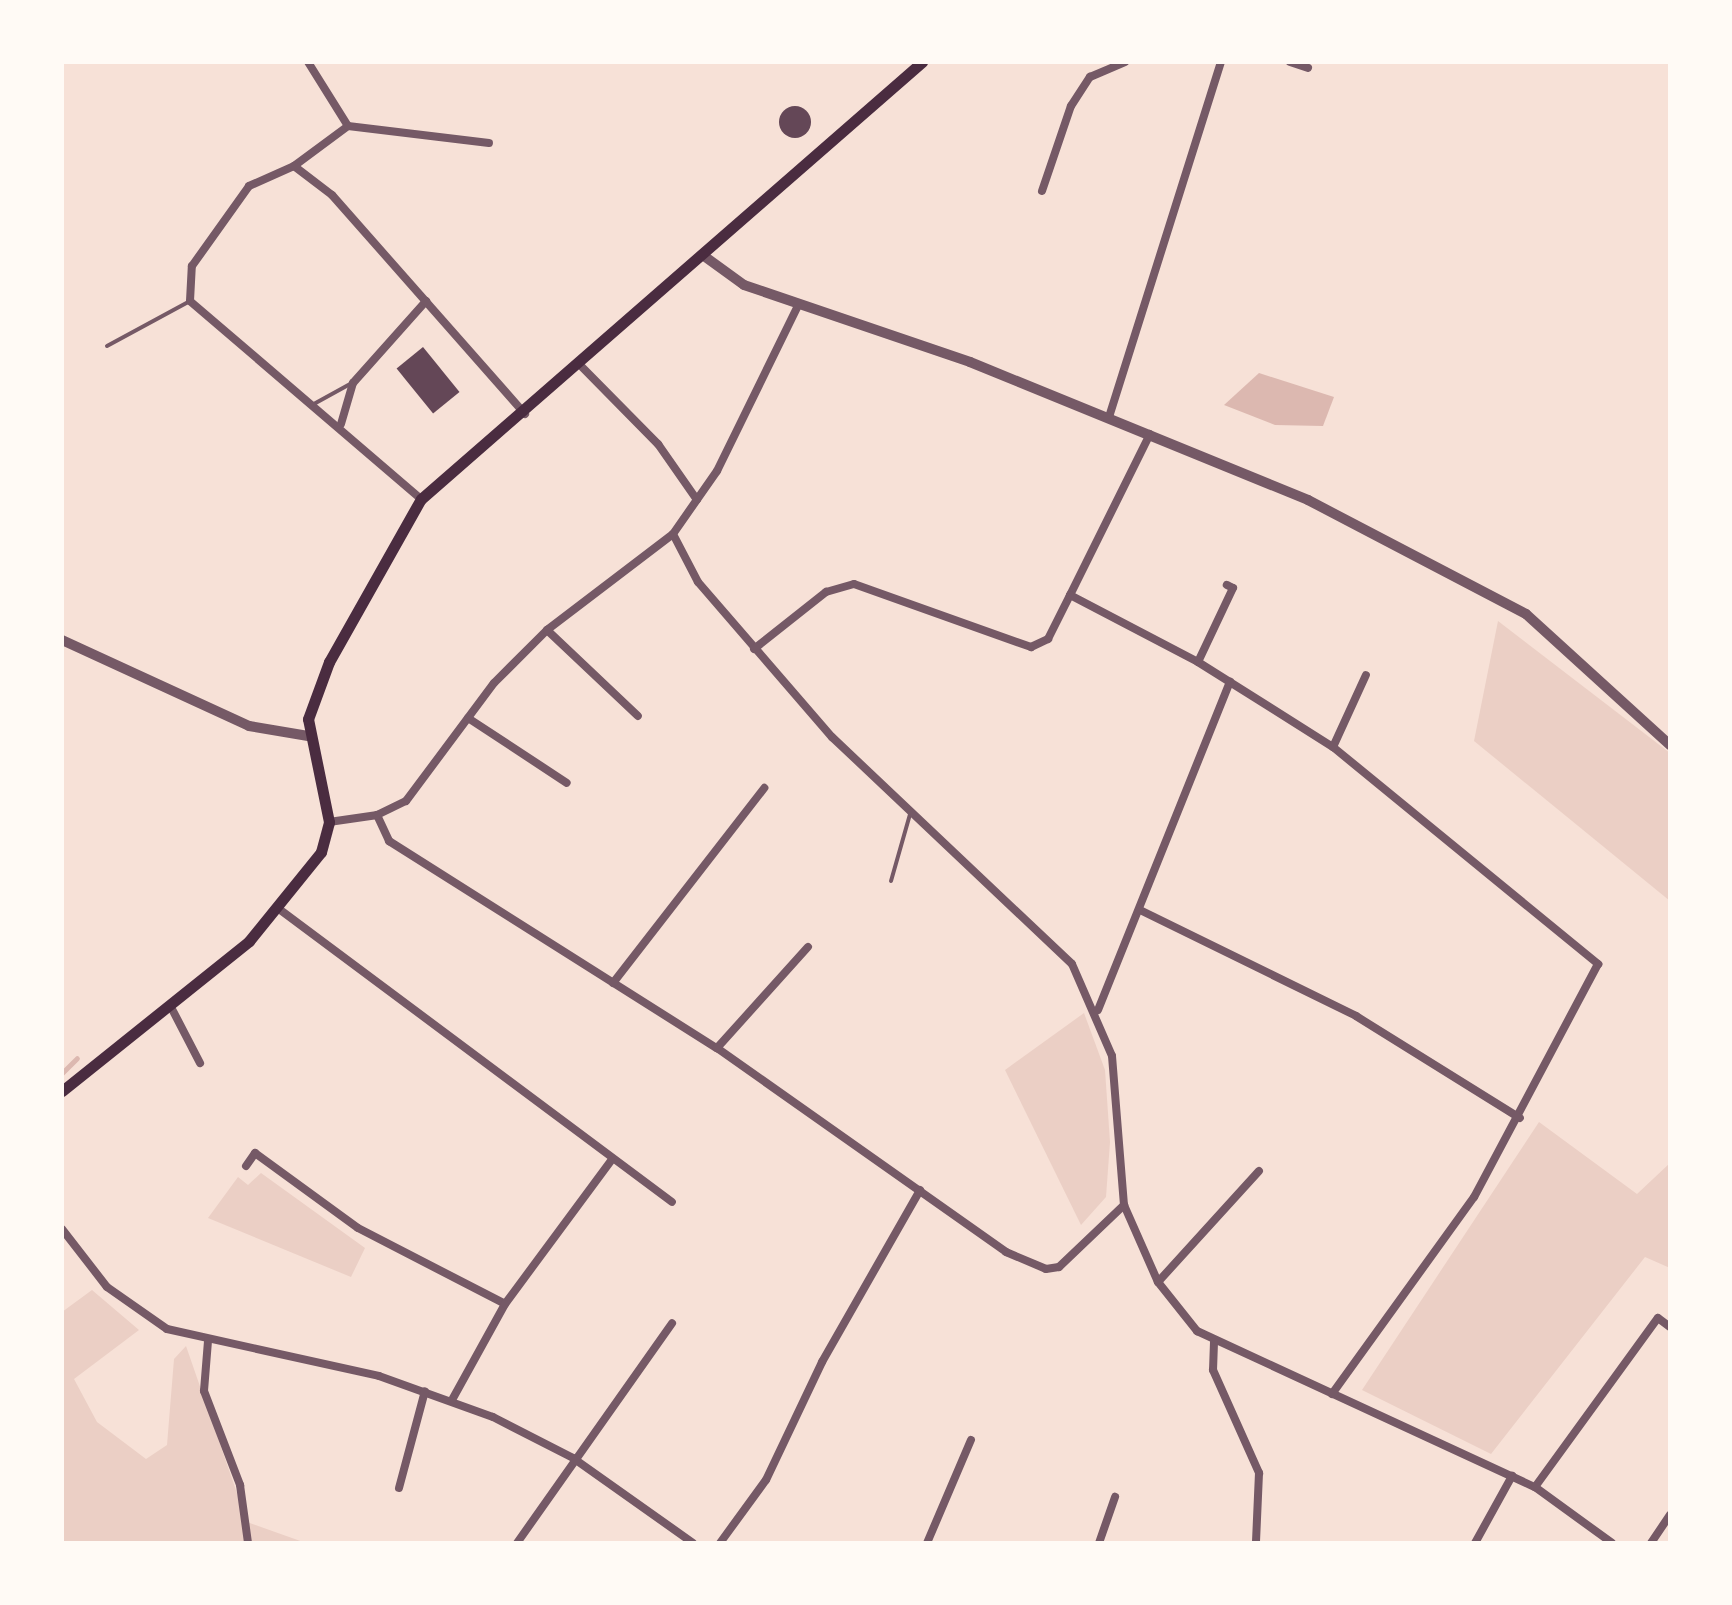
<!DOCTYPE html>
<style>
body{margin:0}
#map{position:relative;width:1732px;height:1605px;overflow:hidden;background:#f7e1d7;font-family:"Crimson Pro",serif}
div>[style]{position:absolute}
.green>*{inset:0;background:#ebcfc5}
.water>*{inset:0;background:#dcb8b0}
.stream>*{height:5px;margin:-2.5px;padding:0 2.5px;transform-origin:2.5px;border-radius:2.5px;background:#dcb8b0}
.building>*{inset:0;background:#644757;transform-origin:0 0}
.round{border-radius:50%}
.service>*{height:4px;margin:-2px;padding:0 2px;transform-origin:2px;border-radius:2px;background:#755966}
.minor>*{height:8px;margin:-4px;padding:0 4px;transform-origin:4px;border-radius:4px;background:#755966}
.tertiary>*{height:10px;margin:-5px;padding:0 5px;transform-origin:5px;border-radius:5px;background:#755966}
.secondary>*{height:11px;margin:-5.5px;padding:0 5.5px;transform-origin:5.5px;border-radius:5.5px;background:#4a2c40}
span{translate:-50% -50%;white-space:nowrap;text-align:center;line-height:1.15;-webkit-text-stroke:8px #fffaf5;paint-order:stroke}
.frame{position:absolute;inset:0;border:64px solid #fffaf5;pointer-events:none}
</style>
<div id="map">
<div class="green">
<i style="clip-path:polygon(1498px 621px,1670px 753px,1670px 901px,1474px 741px)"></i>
<i style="clip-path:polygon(1084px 1013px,1105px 1070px,1110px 1142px,1106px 1197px,1081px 1225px,1005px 1070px)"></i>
<i style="clip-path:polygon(1539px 1122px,1637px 1194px,1670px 1163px,1670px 1268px,1645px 1257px,1491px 1454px,1362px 1390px)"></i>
<i style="clip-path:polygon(261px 1173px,365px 1248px,351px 1277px,208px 1218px,238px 1177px,248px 1185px)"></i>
<i style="clip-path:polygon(92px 1290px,139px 1330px,74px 1379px,97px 1422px,146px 1459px,167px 1445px,174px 1359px,186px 1346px,247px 1522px,306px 1543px,62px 1543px,62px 1312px)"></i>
</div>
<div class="water">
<i style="clip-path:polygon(1259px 373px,1334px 397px,1323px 426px,1275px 425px,1224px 405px)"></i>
</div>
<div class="stream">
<i style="left:62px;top:1073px;width:21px;rotate:-45deg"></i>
</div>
<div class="building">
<i class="round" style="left:779px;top:106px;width:32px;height:32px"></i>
<i style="left:423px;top:347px;width:58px;height:34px;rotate:51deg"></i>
</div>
<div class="service">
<i style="left:107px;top:346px;width:94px;rotate:-28.5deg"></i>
<i style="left:312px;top:405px;width:43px;rotate:-28.9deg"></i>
<i style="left:891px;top:881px;width:73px;rotate:-74.1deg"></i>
</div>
<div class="minor">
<i style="left:308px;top:62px;width:75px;rotate:58deg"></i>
<i style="left:1290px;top:62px;width:19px;rotate:18deg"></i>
<i style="left:294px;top:166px;width:67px;rotate:-36.5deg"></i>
<i style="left:348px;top:126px;width:142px;rotate:6.9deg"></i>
<i style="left:1042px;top:191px;width:90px;rotate:-71.2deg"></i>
<i style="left:1071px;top:106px;width:35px;rotate:-57deg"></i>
<i style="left:1090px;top:77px;width:38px;rotate:-23deg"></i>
<i style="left:581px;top:366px;width:110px;rotate:45.4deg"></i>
<i style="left:658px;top:444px;width:68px;rotate:55.1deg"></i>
<i style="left:1109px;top:417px;width:372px;rotate:-72.5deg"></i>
<i style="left:341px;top:424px;width:43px;rotate:-73.7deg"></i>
<i style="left:353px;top:383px;width:110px;rotate:-48.3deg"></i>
<i style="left:1150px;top:434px;width:180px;rotate:116.4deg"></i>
<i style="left:1070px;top:595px;width:144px;rotate:27.6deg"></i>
<i style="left:1198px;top:662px;width:160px;rotate:32.2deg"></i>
<i style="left:1333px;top:747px;width:343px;rotate:39.3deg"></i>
<i style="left:1598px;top:964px;width:264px;rotate:118deg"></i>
<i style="left:1474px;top:1197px;width:243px;rotate:125.8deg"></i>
<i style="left:421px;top:499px;width:304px;rotate:-139.4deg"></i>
<i style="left:190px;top:301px;width:35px;rotate:-87deg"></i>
<i style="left:192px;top:266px;width:98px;rotate:-54.5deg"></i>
<i style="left:249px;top:186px;width:49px;rotate:-24deg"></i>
<i style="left:294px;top:166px;width:48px;rotate:37.3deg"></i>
<i style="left:332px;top:195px;width:292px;rotate:48.6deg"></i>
<i style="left:673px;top:534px;width:54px;rotate:62.5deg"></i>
<i style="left:698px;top:582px;width:205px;rotate:49.2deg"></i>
<i style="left:832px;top:737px;width:330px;rotate:43.4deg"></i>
<i style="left:1072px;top:964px;width:100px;rotate:66.5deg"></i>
<i style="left:1112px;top:1056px;width:149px;rotate:85.4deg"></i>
<i style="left:1124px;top:1205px;width:84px;rotate:66.2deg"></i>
<i style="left:1158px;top:1282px;width:63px;rotate:51.5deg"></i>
<i style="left:1197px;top:1331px;width:372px;rotate:24.8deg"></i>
<i style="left:1535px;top:1487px;width:95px;rotate:36deg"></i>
<i style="left:547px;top:630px;width:125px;rotate:43.4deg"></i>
<i style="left:754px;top:649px;width:92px;rotate:-38.4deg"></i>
<i style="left:826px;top:592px;width:29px;rotate:-16deg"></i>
<i style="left:854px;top:584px;width:188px;rotate:19.6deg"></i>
<i style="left:1031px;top:647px;width:19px;rotate:-25deg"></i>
<i style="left:1048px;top:639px;width:49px;rotate:-63.4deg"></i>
<i style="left:1198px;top:662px;width:82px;rotate:-64.7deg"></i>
<i style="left:1233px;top:588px;width:7px;rotate:-153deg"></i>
<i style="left:468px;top:718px;width:118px;rotate:33.3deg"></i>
<i style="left:1333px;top:747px;width:79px;rotate:-65.4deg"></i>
<i style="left:377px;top:815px;width:29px;rotate:65deg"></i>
<i style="left:389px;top:841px;width:388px;rotate:32.3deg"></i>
<i style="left:717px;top:1048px;width:354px;rotate:35.2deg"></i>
<i style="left:1006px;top:1252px;width:43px;rotate:23deg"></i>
<i style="left:1046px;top:1269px;width:13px;rotate:-9deg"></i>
<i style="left:1059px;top:1267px;width:90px;rotate:-43.6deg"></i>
<i style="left:329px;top:822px;width:49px;rotate:-8.3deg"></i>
<i style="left:377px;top:815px;width:32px;rotate:-26deg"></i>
<i style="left:406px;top:801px;width:147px;rotate:-53.3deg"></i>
<i style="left:494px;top:683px;width:75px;rotate:-45deg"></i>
<i style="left:547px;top:630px;width:158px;rotate:-37.3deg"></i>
<i style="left:673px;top:534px;width:77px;rotate:-55.1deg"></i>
<i style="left:717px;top:471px;width:184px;rotate:-63.9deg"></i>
<i style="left:279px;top:909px;width:490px;rotate:36.7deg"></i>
<i style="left:1140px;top:910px;width:241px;rotate:26.1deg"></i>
<i style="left:1356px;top:1016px;width:193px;rotate:31.9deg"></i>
<i style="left:613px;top:983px;width:247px;rotate:-52.2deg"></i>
<i style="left:172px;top:1009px;width:61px;rotate:62.6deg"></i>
<i style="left:1098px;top:1010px;width:354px;rotate:-68.1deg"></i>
<i style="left:717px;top:1048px;width:136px;rotate:-48deg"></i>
<i style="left:246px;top:1166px;width:16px;rotate:-55deg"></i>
<i style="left:255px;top:1153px;width:127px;rotate:36.1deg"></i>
<i style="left:358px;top:1228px;width:165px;rotate:27.3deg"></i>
<i style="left:62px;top:1229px;width:73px;rotate:52.2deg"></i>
<i style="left:107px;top:1287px;width:73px;rotate:35deg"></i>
<i style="left:167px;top:1329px;width:217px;rotate:12.5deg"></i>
<i style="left:379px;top:1376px;width:121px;rotate:19.8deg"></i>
<i style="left:493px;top:1417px;width:90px;rotate:27.1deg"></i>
<i style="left:573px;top:1458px;width:147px;rotate:35.3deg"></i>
<i style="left:1158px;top:1282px;width:150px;rotate:-47.7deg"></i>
<i style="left:208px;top:1341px;width:50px;rotate:94.6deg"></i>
<i style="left:204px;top:1391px;width:101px;rotate:69deg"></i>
<i style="left:240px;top:1485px;width:59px;rotate:82.1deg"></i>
<i style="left:1214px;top:1342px;width:28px;rotate:92deg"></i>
<i style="left:1213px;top:1370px;width:113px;rotate:65.9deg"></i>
<i style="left:1259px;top:1473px;width:70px;rotate:92.5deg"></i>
<i style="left:452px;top:1400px;width:110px;rotate:-61.1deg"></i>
<i style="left:505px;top:1304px;width:178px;rotate:-53.5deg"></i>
<i style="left:1535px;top:1487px;width:209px;rotate:-54deg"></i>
<i style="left:1658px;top:1318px;width:15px;rotate:37deg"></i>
<i style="left:399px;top:1488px;width:100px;rotate:-75deg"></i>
<i style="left:517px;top:1543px;width:269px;rotate:-54.8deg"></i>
<i style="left:720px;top:1543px;width:78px;rotate:-53.9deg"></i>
<i style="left:766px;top:1480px;width:131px;rotate:-64.6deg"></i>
<i style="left:822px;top:1362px;width:198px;rotate:-60.3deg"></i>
<i style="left:927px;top:1543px;width:112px;rotate:-66.9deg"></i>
<i style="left:1099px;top:1543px;width:49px;rotate:-70.8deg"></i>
<i style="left:1475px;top:1543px;width:77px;rotate:-61.1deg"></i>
<i style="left:1651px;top:1543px;width:34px;rotate:-56deg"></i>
</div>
<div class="tertiary">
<i style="left:704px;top:256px;width:49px;rotate:35.9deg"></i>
<i style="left:744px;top:285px;width:239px;rotate:18.8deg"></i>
<i style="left:970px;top:362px;width:365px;rotate:22.2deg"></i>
<i style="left:1308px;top:500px;width:246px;rotate:27.6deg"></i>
<i style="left:1526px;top:614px;width:195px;rotate:42.3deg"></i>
<i style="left:62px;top:640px;width:206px;rotate:24.7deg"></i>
<i style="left:249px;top:726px;width:60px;rotate:9.6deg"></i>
</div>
<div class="secondary">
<i style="left:62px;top:1091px;width:240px;rotate:-38.7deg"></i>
<i style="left:249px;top:941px;width:114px;rotate:-51deg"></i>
<i style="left:321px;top:852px;width:31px;rotate:-75deg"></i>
<i style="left:329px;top:822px;width:105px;rotate:-101.5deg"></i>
<i style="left:308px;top:719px;width:61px;rotate:-69.8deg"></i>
<i style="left:329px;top:662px;width:187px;rotate:-60.6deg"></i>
<i style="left:421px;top:499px;width:665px;rotate:-41.1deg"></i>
</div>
<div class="frame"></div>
</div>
